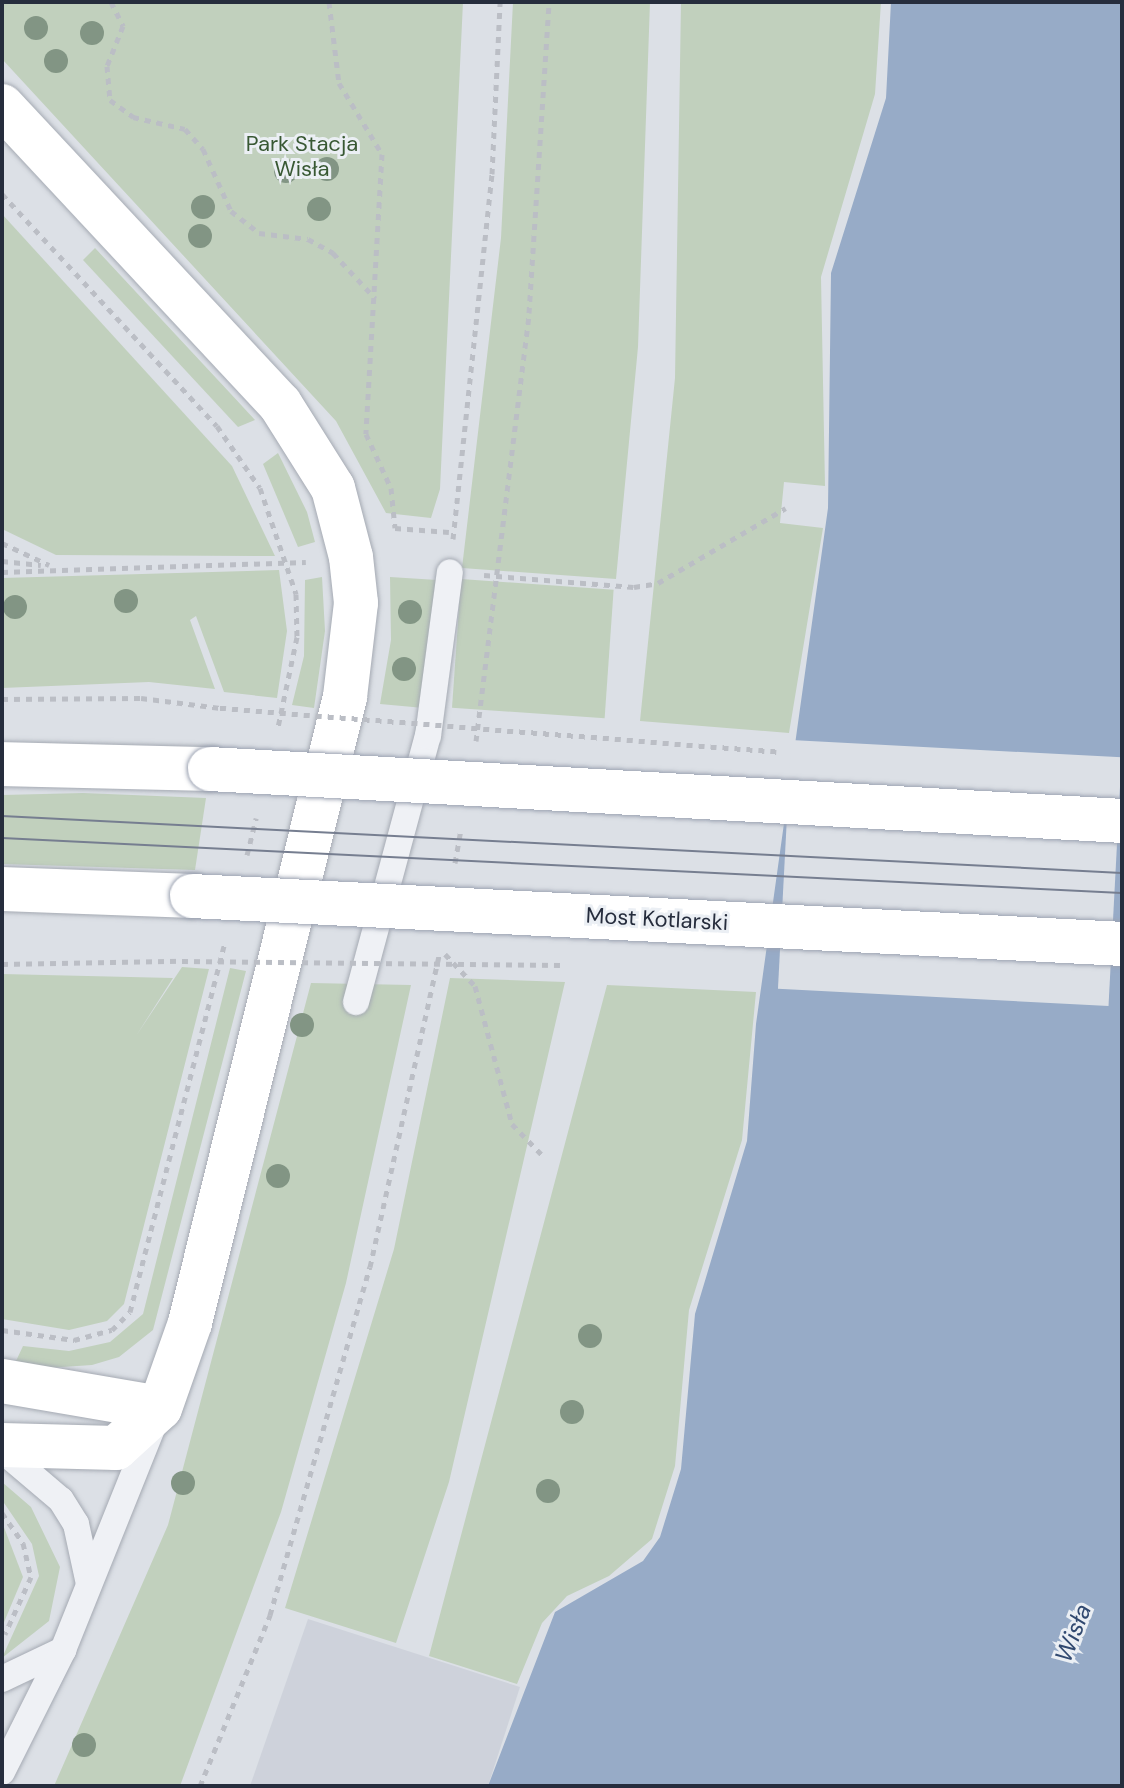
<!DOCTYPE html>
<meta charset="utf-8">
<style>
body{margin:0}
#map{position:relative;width:1124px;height:1788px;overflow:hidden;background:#dce0e6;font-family:"DM Sans",sans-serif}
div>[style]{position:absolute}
.built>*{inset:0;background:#ced2db}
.green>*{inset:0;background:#c1d0bd;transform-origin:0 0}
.water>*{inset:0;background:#97abc7}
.pier>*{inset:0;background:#dce0e6;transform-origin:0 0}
.path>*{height:5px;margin-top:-2.5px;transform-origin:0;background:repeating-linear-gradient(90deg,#bbbec5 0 6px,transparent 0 12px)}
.roads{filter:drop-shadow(0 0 2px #a5aab3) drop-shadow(0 0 2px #a5aab3)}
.lane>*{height:26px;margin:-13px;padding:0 13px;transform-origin:13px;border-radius:13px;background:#eff1f5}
.secondary>*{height:44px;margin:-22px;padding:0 22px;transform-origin:22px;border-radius:22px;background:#fff}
.primary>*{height:44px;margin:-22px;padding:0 22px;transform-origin:22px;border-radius:22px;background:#fff}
.tram>*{height:2px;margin:-1px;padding:0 1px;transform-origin:1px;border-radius:1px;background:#767e90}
.path-bridge>*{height:5px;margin-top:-2.5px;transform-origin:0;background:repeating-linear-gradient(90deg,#bbbec5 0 6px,transparent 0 12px)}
.bridges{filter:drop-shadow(0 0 2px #9ca3b2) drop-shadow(0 0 2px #9ca3b2)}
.primary-bridge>*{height:44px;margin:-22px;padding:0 22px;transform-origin:22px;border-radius:22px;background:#fff}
.trees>*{width:24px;height:24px;margin:-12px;border-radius:50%;background:#829584}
span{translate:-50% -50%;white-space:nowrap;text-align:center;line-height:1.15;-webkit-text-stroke:6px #ebeff4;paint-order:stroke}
.park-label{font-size:22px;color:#385833}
.street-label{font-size:22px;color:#262d3d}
.water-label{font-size:24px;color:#314970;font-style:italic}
.frame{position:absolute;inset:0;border:4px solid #262d3d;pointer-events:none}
</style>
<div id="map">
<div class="built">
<i style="clip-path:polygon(308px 1619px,520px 1687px,488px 1786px,250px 1786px)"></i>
</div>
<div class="green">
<i style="clip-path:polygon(2px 2px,463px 2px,440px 489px,431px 518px,386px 513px,336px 421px,2px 59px)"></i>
<i style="clip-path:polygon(513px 2px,650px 2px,638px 347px,616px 579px,462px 568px,501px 238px)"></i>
<i style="clip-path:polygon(681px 2px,881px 2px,875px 94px,821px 277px,825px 486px,784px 482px,780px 523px,823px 528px,789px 733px,640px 721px,675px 378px)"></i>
<i style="clip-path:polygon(2px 214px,232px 466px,275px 556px,56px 555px,2px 529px)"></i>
<i style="clip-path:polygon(95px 248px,230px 393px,255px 420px,238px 427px,83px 260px)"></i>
<i style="clip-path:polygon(278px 453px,307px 512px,315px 542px,298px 547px,263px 464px)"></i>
<i style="clip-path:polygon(279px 570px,287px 631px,277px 698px,224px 692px,196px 616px,190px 620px,215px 689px,149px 682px,2px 688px,2px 578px)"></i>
<i style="clip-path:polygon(322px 577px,325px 631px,314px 708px,292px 705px,304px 656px,305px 580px)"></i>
<i style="clip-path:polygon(390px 577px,437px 580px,424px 708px,380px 704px,391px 640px)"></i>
<i style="left:461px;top:579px;width:153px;height:129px;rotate:4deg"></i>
<i style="clip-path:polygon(83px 793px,206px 798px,195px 870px,2px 864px,2px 795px)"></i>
<i style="clip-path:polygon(182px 967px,209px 969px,124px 1304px,107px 1321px,69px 1330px,2px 1319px,2px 974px,173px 978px,136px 1036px)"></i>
<i style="clip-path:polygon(230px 968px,246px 971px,153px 1330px,119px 1357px,92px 1365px,47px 1368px,16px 1361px,23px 1346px,69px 1351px,110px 1342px,143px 1314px)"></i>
<i style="clip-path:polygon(450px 978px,565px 982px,449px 1482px,396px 1643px,285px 1608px,394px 1249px)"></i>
<i style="clip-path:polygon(311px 983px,411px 985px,346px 1283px,281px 1512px,180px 1786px,54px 1786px,168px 1525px)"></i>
<i style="clip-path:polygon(607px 985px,756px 992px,742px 1140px,689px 1310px,675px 1466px,652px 1539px,609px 1576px,567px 1596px,542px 1623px,517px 1684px,429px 1656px)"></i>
<i style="clip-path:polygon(2px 1482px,31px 1507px,60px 1567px,49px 1621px,2px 1658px,39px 1576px,32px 1544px,2px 1500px)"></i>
<i style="clip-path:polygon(2px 1522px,23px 1577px,2px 1627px)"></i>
</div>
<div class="water">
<i style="clip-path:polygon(891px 2px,1122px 2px,1122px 1786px,488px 1786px,555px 1612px,643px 1561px,660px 1537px,681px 1469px,695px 1314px,747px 1141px,756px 1024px,828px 508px,831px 273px,886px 98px)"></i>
</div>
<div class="pier">
<i style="left:791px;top:740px;width:331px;height:249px;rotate:3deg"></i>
</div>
<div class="path">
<i style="left:111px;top:2px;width:27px;rotate:63deg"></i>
<i style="left:123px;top:26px;width:43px;rotate:111.8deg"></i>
<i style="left:107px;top:66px;width:34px;rotate:85deg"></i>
<i style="left:110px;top:100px;width:29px;rotate:36deg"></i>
<i style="left:133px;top:117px;width:53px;rotate:13deg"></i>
<i style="left:185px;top:129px;width:27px;rotate:48deg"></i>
<i style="left:203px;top:149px;width:68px;rotate:65.7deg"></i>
<i style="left:231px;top:211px;width:36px;rotate:38deg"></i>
<i style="left:259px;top:233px;width:49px;rotate:7deg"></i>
<i style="left:308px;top:239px;width:29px;rotate:29deg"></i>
<i style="left:333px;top:253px;width:62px;rotate:47deg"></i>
<i style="left:329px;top:2px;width:82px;rotate:83deg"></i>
<i style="left:339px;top:83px;width:83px;rotate:58.8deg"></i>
<i style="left:382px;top:154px;width:280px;rotate:93.3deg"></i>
<i style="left:366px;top:434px;width:60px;rotate:65.2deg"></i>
<i style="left:391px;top:488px;width:40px;rotate:84.3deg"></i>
<i style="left:395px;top:528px;width:54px;rotate:4.2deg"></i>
<i style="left:2px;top:194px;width:316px;rotate:47.2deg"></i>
<i style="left:217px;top:426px;width:75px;rotate:55.3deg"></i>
<i style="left:260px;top:488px;width:112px;rotate:71.2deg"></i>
<i style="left:296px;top:594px;width:43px;rotate:88.7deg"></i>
<i style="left:297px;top:637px;width:92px;rotate:101.9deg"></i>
<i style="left:453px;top:539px;width:367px;rotate:-83.9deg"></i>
<i style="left:492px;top:174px;width:172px;rotate:-87.3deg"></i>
<i style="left:2px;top:543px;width:52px;rotate:25.1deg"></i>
<i style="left:2px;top:561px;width:39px;rotate:6deg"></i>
<i style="left:2px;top:572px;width:304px;rotate:-1.9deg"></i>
<i style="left:484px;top:575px;width:150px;rotate:4.6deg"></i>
<i style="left:634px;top:587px;width:24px;rotate:-9deg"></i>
<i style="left:658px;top:583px;width:148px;rotate:-30.4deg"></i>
<i style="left:2px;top:699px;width:139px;rotate:-0.4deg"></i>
<i style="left:141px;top:698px;width:80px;rotate:7.2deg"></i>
<i style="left:476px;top:741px;width:431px;rotate:-82.9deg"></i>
<i style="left:529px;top:313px;width:312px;rotate:-86.3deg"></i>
<i style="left:247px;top:855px;width:38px;rotate:-76deg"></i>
<i style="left:455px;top:863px;width:34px;rotate:-80deg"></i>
<i style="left:445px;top:954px;width:44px;rotate:46.8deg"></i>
<i style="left:475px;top:986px;width:143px;rotate:75deg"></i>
<i style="left:512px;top:1124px;width:45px;rotate:45.9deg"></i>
<i style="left:2px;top:964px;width:180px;rotate:-1deg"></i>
<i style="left:2px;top:1330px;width:73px;rotate:7.9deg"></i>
<i style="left:74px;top:1340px;width:39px;rotate:-15deg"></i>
<i style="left:112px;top:1330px;width:25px;rotate:-45deg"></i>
<i style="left:130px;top:1312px;width:382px;rotate:-75.6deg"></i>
<i style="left:2px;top:1513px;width:37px;rotate:55deg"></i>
<i style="left:23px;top:1543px;width:35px;rotate:77deg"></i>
<i style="left:31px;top:1577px;width:63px;rotate:114.5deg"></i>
<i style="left:200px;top:1786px;width:185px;rotate:-67.7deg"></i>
<i style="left:270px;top:1615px;width:362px;rotate:-74deg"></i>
<i style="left:370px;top:1267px;width:323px;rotate:-77.5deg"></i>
</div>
<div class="roads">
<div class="lane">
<i style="left:356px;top:1002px;width:276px;rotate:-74.9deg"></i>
<i style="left:428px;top:736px;width:165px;rotate:-82.4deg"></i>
<i style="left:2px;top:1450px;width:77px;rotate:40.3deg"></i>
<i style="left:61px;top:1500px;width:28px;rotate:58deg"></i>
<i style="left:76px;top:1524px;width:61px;rotate:77.8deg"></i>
<i style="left:2px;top:1679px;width:68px;rotate:-25.4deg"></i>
<i style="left:63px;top:1650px;width:249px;rotate:-68.1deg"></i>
<i style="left:2px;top:1772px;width:136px;rotate:-63.4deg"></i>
</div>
<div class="secondary">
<i style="left:2px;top:106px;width:408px;rotate:47deg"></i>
<i style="left:280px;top:404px;width:99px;rotate:57.8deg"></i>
<i style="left:333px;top:488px;width:71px;rotate:75.4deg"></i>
<i style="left:351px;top:557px;width:46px;rotate:83.8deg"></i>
<i style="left:356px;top:603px;width:95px;rotate:96.7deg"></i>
<i style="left:345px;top:697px;width:645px;rotate:103.91deg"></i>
<i style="left:190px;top:1323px;width:90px;rotate:109.4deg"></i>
</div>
<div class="primary">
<i style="left:2px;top:764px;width:208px;rotate:1.4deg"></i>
<i style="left:2px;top:889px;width:190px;rotate:2.1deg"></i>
<i style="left:2px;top:1381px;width:160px;rotate:9.7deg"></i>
<i style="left:2px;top:1445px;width:114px;rotate:1.5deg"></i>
<i style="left:116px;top:1448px;width:59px;rotate:-42.3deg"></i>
</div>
</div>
<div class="tram">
<i style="left:2px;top:816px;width:1121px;rotate:2.91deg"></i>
<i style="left:2px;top:838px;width:1121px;rotate:2.81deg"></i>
</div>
<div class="path-bridge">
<i style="left:220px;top:708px;width:564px;rotate:4.48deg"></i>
<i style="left:182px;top:961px;width:379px;rotate:0.6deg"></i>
</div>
<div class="bridges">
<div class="primary-bridge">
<i style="left:210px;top:769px;width:913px;rotate:3.26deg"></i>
<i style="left:192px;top:896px;width:931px;rotate:2.95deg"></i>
</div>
</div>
<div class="trees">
<i style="left:36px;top:28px"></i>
<i style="left:92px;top:33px"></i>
<i style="left:56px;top:61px"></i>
<i style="left:327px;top:169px"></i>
<i style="left:286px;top:171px"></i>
<i style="left:203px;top:207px"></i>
<i style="left:319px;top:209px"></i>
<i style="left:200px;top:236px"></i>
<i style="left:126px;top:601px"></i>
<i style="left:15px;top:607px"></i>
<i style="left:410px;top:612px"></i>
<i style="left:404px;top:669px"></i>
<i style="left:302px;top:1025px"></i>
<i style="left:278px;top:1176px"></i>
<i style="left:590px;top:1336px"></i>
<i style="left:572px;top:1412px"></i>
<i style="left:183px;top:1483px"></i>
<i style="left:548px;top:1491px"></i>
<i style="left:84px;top:1745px"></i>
</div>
<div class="park-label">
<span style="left:302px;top:156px">Park Stacja<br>Wisła</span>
</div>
<div class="street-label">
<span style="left:657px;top:919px;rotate:3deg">Most Kotlarski</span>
</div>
<div class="water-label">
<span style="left:1073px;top:1633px;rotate:-69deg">Wisła</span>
</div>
<div class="frame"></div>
</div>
